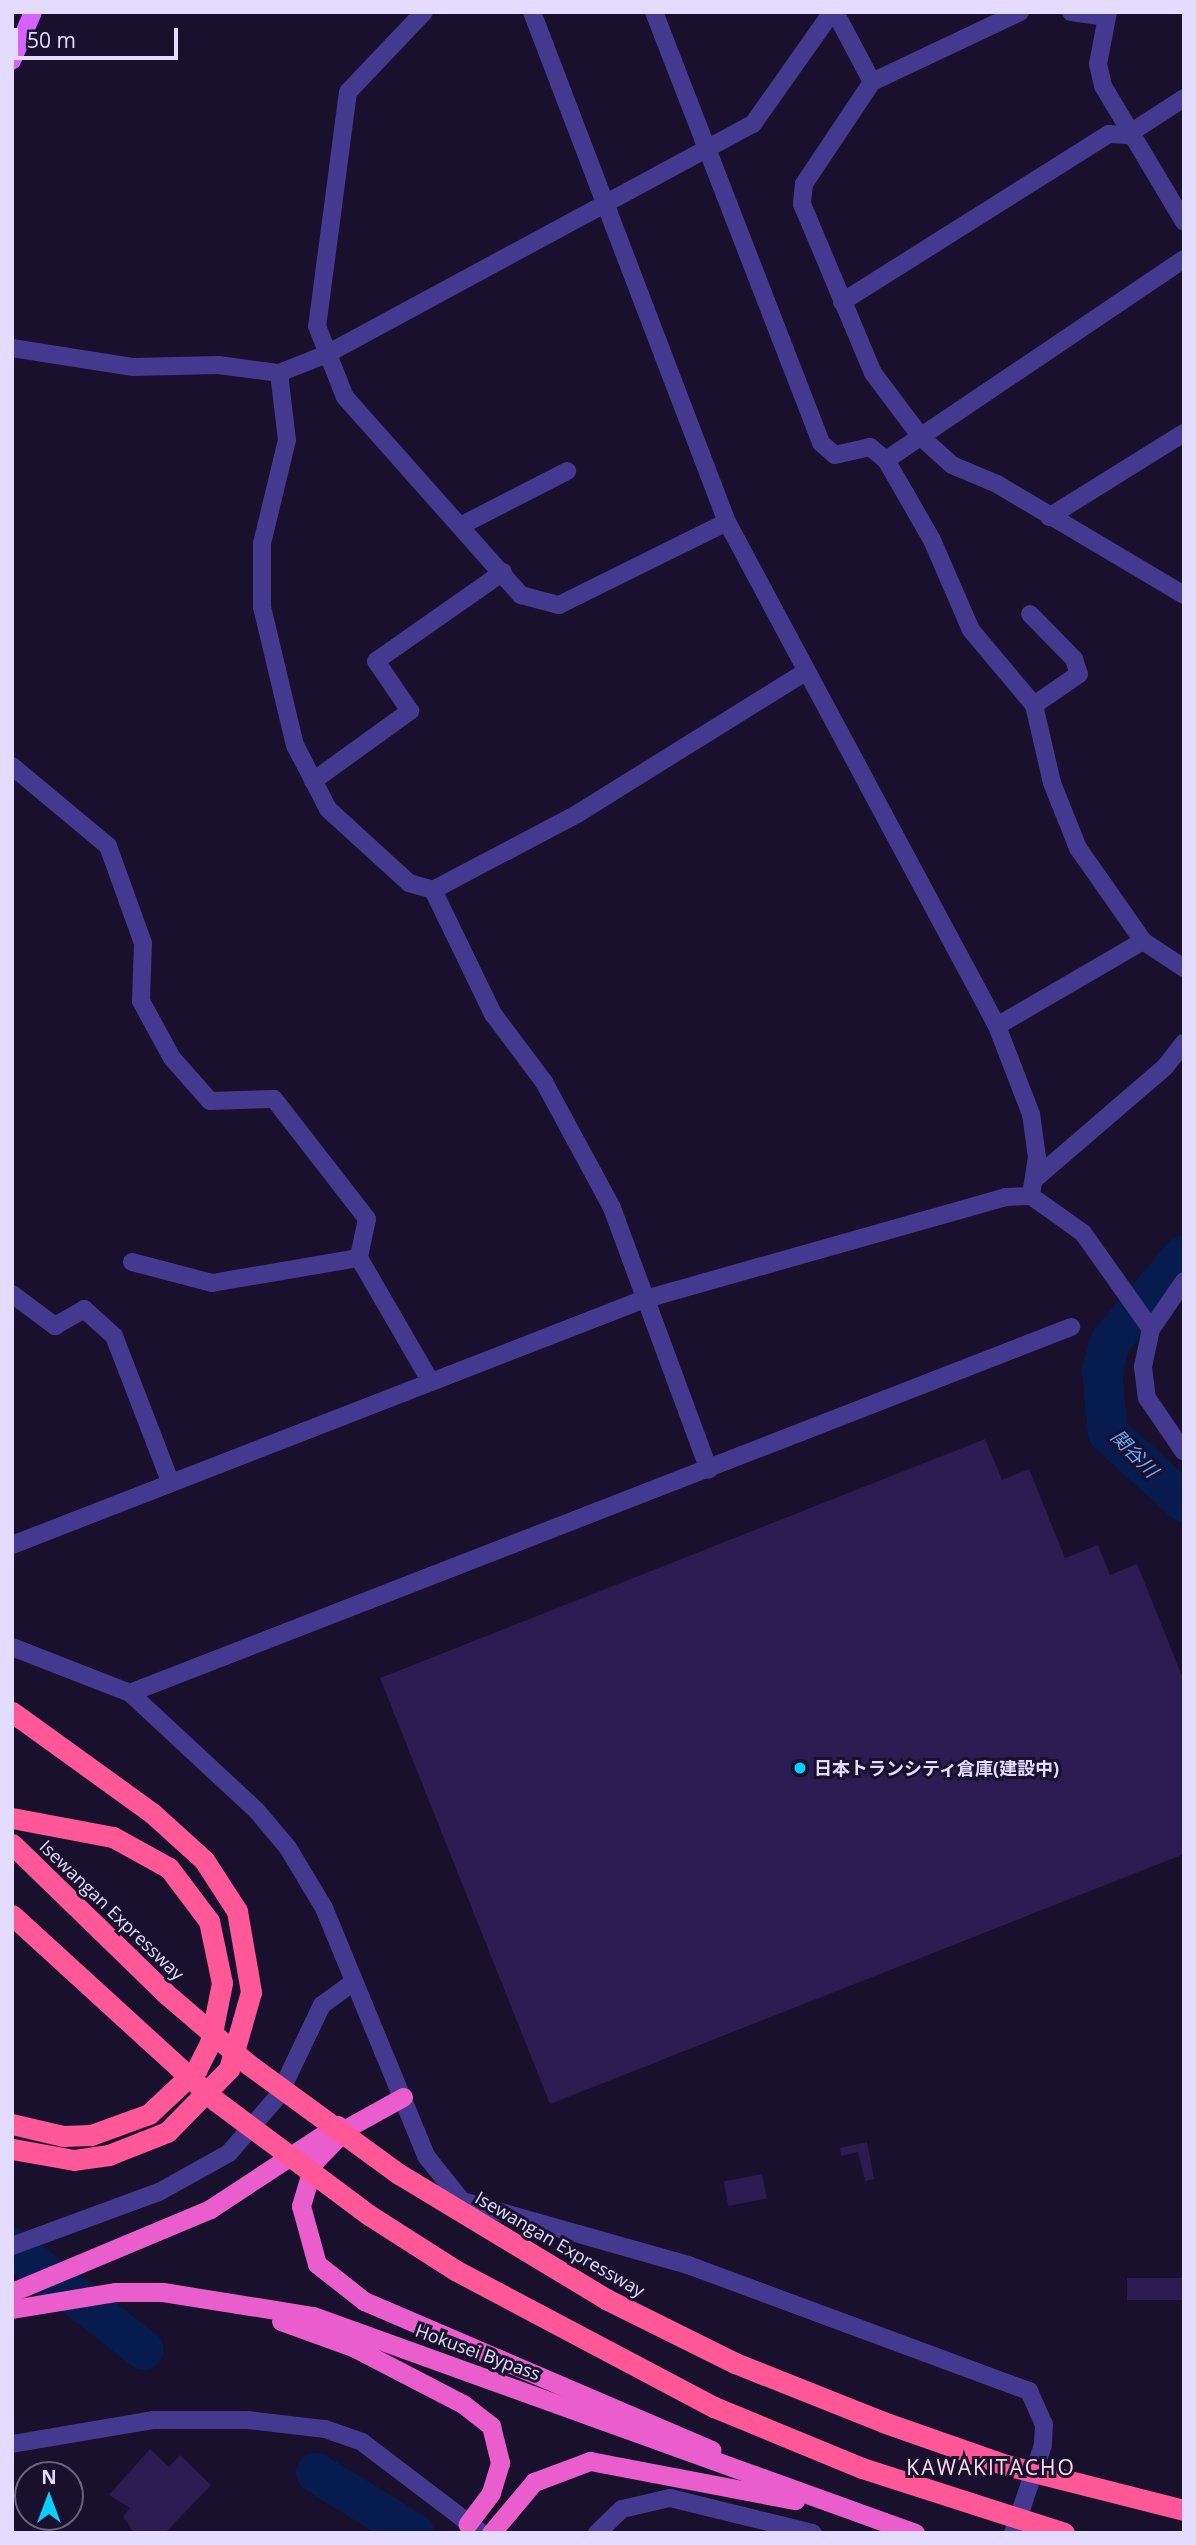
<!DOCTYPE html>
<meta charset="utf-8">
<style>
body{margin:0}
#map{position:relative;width:1196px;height:2545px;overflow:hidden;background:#18102d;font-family:"Open Sans","Noto Sans JP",sans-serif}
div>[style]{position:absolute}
.river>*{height:40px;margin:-20px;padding:0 20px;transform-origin:20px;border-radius:20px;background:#081b4f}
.building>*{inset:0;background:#2a1b50;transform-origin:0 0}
.minor>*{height:18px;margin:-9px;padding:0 9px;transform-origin:9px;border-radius:9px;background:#44388f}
.tertiary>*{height:18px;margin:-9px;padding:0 9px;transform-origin:9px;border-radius:9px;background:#44388f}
.primary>*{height:18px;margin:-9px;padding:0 9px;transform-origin:9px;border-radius:9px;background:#d463ff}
.trunk>*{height:19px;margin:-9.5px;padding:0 9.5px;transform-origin:9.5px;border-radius:9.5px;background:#ea5dcc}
.motorway>*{height:21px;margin:-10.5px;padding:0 10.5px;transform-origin:10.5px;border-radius:10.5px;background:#ff5798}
.motorway-bridge>*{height:21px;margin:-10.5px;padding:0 10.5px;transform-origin:10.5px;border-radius:10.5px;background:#ff5798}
.dots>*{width:19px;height:19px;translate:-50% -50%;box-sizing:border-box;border:4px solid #18102d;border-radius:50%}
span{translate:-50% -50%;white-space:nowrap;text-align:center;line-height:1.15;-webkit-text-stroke:6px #18102d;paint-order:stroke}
.poi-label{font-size:18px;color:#e4dcff;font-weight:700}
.left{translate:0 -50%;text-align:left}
.street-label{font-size:18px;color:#e4dcff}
.water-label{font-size:19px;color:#6aacff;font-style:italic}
.quarter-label{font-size:21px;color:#ffdef0;letter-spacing:2px}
.frame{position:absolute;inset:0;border:14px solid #e4dcff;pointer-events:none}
.north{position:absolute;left:14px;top:2461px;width:70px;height:70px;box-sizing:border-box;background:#18102d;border:2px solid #6a6281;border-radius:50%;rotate:0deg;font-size:19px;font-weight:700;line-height:28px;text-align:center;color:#e4dcff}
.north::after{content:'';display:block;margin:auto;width:24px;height:32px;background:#08cfff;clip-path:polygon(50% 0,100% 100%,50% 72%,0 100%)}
.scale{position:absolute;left:14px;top:28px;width:164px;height:32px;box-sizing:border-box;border:4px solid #e4dcff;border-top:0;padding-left:9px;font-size:21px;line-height:24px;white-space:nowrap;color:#e4dcff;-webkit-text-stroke:5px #18102d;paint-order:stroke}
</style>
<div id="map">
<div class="river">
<i style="left:1184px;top:1255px;width:114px;rotate:130.4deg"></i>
<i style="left:1110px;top:1342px;width:30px;rotate:105deg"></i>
<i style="left:1102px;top:1371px;width:62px;rotate:84.5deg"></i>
<i style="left:1108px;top:1433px;width:103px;rotate:42.2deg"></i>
<i style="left:12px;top:2247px;width:167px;rotate:38deg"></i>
<i style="left:316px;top:2473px;width:115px;rotate:31.5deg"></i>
</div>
<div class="building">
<i style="clip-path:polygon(985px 1439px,1002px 1480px,1029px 1469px,1065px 1558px,1098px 1545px,1110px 1575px,1137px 1564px,1184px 1681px,1184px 1854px,550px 2104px,380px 1678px)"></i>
<i style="clip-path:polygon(867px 2142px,874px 2179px,865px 2181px,858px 2152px,841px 2156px,840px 2148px)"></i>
<i style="left:762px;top:2174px;width:25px;height:39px;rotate:79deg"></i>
<i style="left:1184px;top:2278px;width:22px;height:57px;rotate:90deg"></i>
<i style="clip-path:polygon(150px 2449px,169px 2467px,180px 2455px,211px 2485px,165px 2533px,134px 2533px,123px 2516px,130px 2508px,109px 2495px)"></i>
</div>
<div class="minor">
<i style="left:424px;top:12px;width:110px;rotate:133.5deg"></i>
<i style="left:348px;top:92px;width:236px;rotate:97.5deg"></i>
<i style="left:317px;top:326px;width:76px;rotate:68.5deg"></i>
<i style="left:345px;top:397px;width:265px;rotate:48.4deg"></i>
<i style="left:521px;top:595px;width:39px;rotate:15deg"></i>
<i style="left:559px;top:605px;width:187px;rotate:-26.3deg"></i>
<i style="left:532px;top:12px;width:546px;rotate:69.08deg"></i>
<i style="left:727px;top:522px;width:572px;rotate:61.82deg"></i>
<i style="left:997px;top:1026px;width:94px;rotate:68.9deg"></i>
<i style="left:1031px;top:1114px;width:43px;rotate:82.1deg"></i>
<i style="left:1037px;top:1157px;width:39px;rotate:99deg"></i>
<i style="left:654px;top:12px;width:462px;rotate:68.8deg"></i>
<i style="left:821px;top:443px;width:18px;rotate:41deg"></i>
<i style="left:835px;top:455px;width:36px;rotate:-13deg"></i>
<i style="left:870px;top:447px;width:21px;rotate:39deg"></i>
<i style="left:886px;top:460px;width:92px;rotate:60.1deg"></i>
<i style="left:932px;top:540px;width:98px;rotate:66.6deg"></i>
<i style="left:971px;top:630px;width:98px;rotate:50deg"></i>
<i style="left:1034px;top:705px;width:80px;rotate:77deg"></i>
<i style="left:1052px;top:783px;width:70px;rotate:68.2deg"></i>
<i style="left:1078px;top:848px;width:113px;rotate:55deg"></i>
<i style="left:1143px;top:941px;width:49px;rotate:33.4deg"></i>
<i style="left:835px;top:12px;width:79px;rotate:62.1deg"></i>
<i style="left:1020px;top:12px;width:164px;rotate:154.7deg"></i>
<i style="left:872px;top:82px;width:123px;rotate:123.7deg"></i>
<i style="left:804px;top:184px;width:20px;rotate:96deg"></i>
<i style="left:802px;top:204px;width:183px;rotate:67.2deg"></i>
<i style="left:873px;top:373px;width:80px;rotate:53.1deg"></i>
<i style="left:921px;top:437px;width:42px;rotate:42.1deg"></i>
<i style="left:952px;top:465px;width:49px;rotate:22.9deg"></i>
<i style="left:997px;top:484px;width:217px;rotate:30.7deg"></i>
<i style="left:1071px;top:12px;width:34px;rotate:8deg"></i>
<i style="left:1108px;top:12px;width:53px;rotate:100.9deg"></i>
<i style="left:1098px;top:64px;width:23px;rotate:77deg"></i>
<i style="left:1103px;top:86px;width:158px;rotate:59.2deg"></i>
<i style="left:842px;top:302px;width:315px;rotate:-32.2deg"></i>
<i style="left:1109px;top:134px;width:18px;rotate:3deg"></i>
<i style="left:1127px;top:135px;width:68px;rotate:-33deg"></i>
<i style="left:12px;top:348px;width:123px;rotate:8.9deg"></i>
<i style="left:134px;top:367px;width:84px;rotate:-1.4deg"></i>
<i style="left:218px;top:365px;width:62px;rotate:7.5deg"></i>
<i style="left:279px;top:373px;width:52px;rotate:-21.6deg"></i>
<i style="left:327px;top:354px;width:484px;rotate:-28.4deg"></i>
<i style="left:753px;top:124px;width:137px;rotate:-54.8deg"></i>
<i style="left:279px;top:373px;width:67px;rotate:83.2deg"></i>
<i style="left:287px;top:440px;width:106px;rotate:103.6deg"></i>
<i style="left:262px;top:543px;width:64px;rotate:90deg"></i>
<i style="left:262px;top:607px;width:142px;rotate:76.6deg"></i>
<i style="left:295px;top:745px;width:72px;rotate:62.7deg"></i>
<i style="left:328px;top:809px;width:110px;rotate:42.4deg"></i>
<i style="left:409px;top:883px;width:25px;rotate:16deg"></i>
<i style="left:433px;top:890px;width:163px;rotate:-27.8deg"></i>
<i style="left:577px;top:814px;width:269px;rotate:-31.9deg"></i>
<i style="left:886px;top:460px;width:359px;rotate:-34deg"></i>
<i style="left:1049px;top:517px;width:159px;rotate:-31.9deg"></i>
<i style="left:464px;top:524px;width:116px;rotate:-27.2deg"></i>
<i style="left:1030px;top:614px;width:63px;rotate:45.6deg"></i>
<i style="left:1074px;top:659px;width:16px;rotate:72deg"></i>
<i style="left:1079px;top:674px;width:55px;rotate:145.4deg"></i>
<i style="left:12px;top:766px;width:125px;rotate:39.8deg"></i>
<i style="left:108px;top:846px;width:103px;rotate:70.2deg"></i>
<i style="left:143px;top:943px;width:58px;rotate:92deg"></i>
<i style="left:141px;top:1001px;width:65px;rotate:61.5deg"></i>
<i style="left:172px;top:1058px;width:57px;rotate:48.5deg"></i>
<i style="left:210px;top:1101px;width:64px;rotate:-1.8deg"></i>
<i style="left:274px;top:1099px;width:152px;rotate:52.2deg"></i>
<i style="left:367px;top:1219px;width:40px;rotate:102deg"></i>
<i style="left:359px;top:1258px;width:143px;rotate:59.9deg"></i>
<i style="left:313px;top:781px;width:120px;rotate:-35.8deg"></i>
<i style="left:410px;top:711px;width:60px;rotate:-124.2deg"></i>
<i style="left:376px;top:661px;width:155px;rotate:-35deg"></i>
<i style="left:433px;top:890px;width:138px;rotate:64.2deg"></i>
<i style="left:493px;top:1014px;width:85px;rotate:53.1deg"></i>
<i style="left:544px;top:1082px;width:143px;rotate:61.6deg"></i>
<i style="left:612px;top:1208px;width:279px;rotate:69.7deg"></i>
<i style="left:997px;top:1026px;width:169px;rotate:-30.2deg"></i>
<i style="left:1036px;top:1178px;width:170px;rotate:-40.7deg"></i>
<i style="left:1165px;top:1067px;width:31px;rotate:-52deg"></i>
<i style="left:132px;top:1262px;width:83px;rotate:14.7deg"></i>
<i style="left:212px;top:1283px;width:149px;rotate:-9.7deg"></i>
<i style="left:12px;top:1294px;width:54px;rotate:36.7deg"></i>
<i style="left:55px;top:1326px;width:34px;rotate:-30deg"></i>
<i style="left:84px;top:1309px;width:40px;rotate:42deg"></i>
<i style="left:114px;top:1336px;width:155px;rotate:68.9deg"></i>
<i style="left:12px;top:1545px;width:676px;rotate:-21.25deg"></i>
<i style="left:642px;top:1300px;width:377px;rotate:-15.8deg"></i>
<i style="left:1005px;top:1197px;width:26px;rotate:-2deg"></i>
<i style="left:1031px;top:1196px;width:64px;rotate:35.4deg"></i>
<i style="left:1083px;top:1233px;width:118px;rotate:54.7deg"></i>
<i style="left:130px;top:1693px;width:1010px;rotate:-21.25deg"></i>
<i style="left:597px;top:2533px;width:35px;rotate:-44deg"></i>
<i style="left:622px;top:2509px;width:49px;rotate:-12.9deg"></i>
<i style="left:670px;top:2498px;width:147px;rotate:13.8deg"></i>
</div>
<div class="tertiary">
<i style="left:1184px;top:1281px;width:58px;rotate:124.5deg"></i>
<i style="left:1151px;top:1329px;width:39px;rotate:102deg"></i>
<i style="left:1143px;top:1367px;width:31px;rotate:83deg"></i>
<i style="left:1147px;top:1398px;width:65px;rotate:55.6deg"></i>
<i style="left:12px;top:1647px;width:127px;rotate:21.3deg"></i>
<i style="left:130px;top:1693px;width:173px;rotate:42.9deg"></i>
<i style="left:257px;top:1811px;width:48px;rotate:50deg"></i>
<i style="left:288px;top:1848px;width:70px;rotate:59deg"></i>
<i style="left:324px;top:1908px;width:268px;rotate:67.6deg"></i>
<i style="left:426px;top:2156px;width:58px;rotate:51.3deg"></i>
<i style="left:462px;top:2201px;width:235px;rotate:15.8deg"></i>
<i style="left:688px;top:2265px;width:364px;rotate:20.3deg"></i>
<i style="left:1029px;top:2391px;width:36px;rotate:66deg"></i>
<i style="left:1044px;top:2424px;width:21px;rotate:93deg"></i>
<i style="left:1043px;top:2445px;width:93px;rotate:108.8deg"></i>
<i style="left:12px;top:2246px;width:157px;rotate:-20.2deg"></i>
<i style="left:159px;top:2192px;width:80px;rotate:-29.1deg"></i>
<i style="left:229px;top:2153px;width:77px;rotate:-49.2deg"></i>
<i style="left:279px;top:2095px;width:100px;rotate:-64.5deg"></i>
<i style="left:322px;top:2005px;width:39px;rotate:-36deg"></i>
<i style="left:12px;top:2444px;width:144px;rotate:-9.6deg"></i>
<i style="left:154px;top:2420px;width:94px"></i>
<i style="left:248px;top:2420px;width:78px;rotate:6.7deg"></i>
<i style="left:325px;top:2429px;width:39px;rotate:19deg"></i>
<i style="left:362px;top:2442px;width:151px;rotate:37.2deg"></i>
</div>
<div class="primary">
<i style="left:12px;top:61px;width:53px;rotate:-66.8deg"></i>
</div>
<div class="trunk">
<i style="left:403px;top:2097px;width:64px;rotate:151deg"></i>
<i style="left:347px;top:2128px;width:47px;rotate:134.1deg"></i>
<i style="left:314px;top:2162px;width:46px;rotate:106.5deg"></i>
<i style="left:301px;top:2206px;width:60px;rotate:74.6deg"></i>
<i style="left:317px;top:2264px;width:60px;rotate:38.2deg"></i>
<i style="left:364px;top:2301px;width:378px;rotate:23.2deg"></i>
<i style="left:12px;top:2292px;width:215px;rotate:-22.7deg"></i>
<i style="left:210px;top:2209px;width:153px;rotate:-33.3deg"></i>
<i style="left:12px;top:2309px;width:104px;rotate:-9.4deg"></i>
<i style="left:115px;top:2292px;width:48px"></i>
<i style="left:163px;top:2292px;width:152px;rotate:9.1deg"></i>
<i style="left:313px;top:2316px;width:640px;rotate:19.82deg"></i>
<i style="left:281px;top:2321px;width:77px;rotate:19.9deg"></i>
<i style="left:353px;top:2347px;width:124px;rotate:27.4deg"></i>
<i style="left:463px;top:2404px;width:36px;rotate:38deg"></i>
<i style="left:491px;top:2426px;width:38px;rotate:76deg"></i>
<i style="left:500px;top:2463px;width:31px;rotate:107deg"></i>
<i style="left:491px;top:2493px;width:39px;rotate:127deg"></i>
<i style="left:491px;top:2533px;width:67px;rotate:-49.9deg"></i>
<i style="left:534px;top:2482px;width:60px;rotate:-20.6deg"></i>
<i style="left:590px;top:2461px;width:209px;rotate:10.8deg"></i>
</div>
<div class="motorway">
<i style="left:12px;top:1712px;width:173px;rotate:35.8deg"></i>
<i style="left:152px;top:1813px;width:70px;rotate:42.1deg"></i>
<i style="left:204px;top:1860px;width:61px;rotate:57.1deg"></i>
<i style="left:237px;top:1911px;width:82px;rotate:80.2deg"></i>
<i style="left:251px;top:1992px;width:80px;rotate:105.9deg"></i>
<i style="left:229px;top:2069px;width:88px;rotate:134.5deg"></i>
<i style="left:167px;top:2132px;width:62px;rotate:158.4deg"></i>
<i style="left:109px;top:2155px;width:35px;rotate:172deg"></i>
<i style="left:74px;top:2160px;width:63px;rotate:-169.9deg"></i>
<i style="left:12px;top:1818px;width:103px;rotate:10.7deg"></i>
<i style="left:113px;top:1837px;width:64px;rotate:29deg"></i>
<i style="left:169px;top:1868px;width:66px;rotate:53deg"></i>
<i style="left:209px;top:1921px;width:63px;rotate:78.2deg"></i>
<i style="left:222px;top:1983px;width:61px;rotate:101.3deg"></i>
<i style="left:210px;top:2043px;width:29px;rotate:117deg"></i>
<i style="left:197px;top:2069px;width:66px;rotate:136.8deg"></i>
<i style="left:149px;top:2114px;width:62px;rotate:160.1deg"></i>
<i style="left:91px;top:2135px;width:28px;rotate:178deg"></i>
<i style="left:63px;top:2136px;width:52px;rotate:-166.8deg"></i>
</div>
<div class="motorway-bridge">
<i style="left:12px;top:1844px;width:212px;rotate:44.2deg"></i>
<i style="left:164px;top:1992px;width:111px;rotate:40.6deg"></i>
<i style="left:248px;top:2064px;width:187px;rotate:36.1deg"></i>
<i style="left:399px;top:2174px;width:242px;rotate:31.1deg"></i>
<i style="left:606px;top:2299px;width:144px;rotate:26.4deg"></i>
<i style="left:735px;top:2363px;width:159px;rotate:21.7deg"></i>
<i style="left:883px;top:2422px;width:130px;rotate:19.3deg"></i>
<i style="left:1006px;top:2465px;width:184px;rotate:14.2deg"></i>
<i style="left:12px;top:1915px;width:276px;rotate:42.4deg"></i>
<i style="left:216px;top:2101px;width:191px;rotate:36.7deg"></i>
<i style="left:369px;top:2215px;width:102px;rotate:32.6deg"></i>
<i style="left:455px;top:2270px;width:293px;rotate:27.9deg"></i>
<i style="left:714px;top:2407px;width:160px;rotate:22.4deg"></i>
<i style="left:862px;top:2468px;width:212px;rotate:17.8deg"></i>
</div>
<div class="dots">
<i style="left:800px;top:1768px;background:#08cfff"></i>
</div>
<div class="poi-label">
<span class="left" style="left:814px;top:1768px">日本トランシティ倉庫(建設中)</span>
</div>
<div class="street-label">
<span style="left:112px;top:1910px;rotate:44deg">Isewangan Expressway</span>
<span style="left:560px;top:2244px;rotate:30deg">Isewangan Expressway</span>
<span style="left:478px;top:2352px;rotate:20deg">Hokusei Bypass</span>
</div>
<div class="water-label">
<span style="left:1134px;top:1454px;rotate:46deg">関谷川</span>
</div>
<div class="quarter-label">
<span style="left:991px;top:2467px">KAWAKITACHO</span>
</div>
<div class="frame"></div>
<div class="north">N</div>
<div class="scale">50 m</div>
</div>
